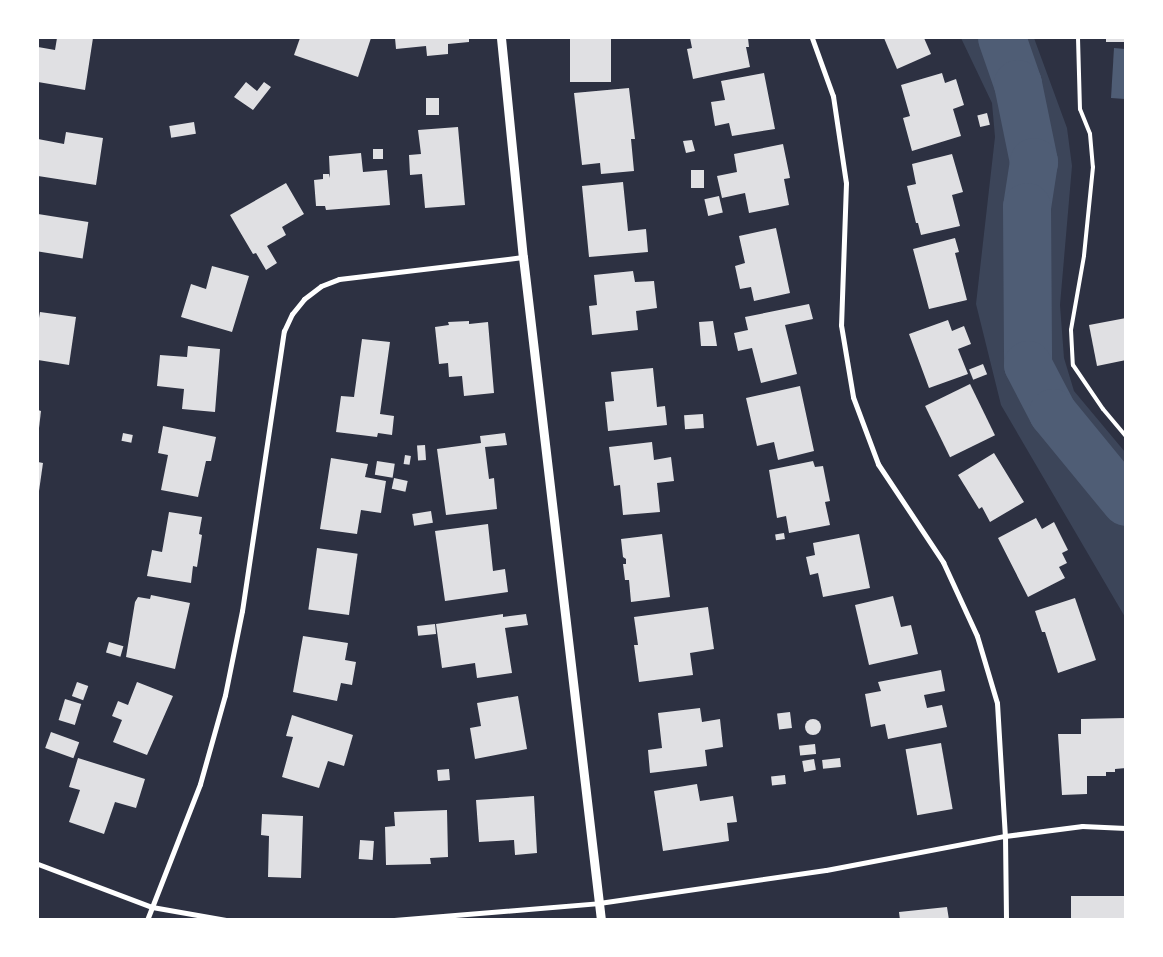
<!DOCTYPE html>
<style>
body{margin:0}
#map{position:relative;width:1163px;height:957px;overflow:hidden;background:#2d3142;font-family:Figtree,sans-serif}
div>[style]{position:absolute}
.green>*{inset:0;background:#3c4559}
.water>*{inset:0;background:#4f5d75}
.river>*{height:48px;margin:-24px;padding:0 24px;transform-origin:24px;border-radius:24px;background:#4f5d75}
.building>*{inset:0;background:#e0e0e3;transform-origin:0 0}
.round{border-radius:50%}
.service>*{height:4px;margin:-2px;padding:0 2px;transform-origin:2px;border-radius:2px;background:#fff}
.minor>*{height:5px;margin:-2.5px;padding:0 2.5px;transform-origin:2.5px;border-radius:2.5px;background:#fff}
.tertiary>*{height:9px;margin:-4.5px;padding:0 4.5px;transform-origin:4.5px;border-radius:4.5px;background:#fff}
span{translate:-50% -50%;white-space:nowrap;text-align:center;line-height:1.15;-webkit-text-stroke:5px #fff;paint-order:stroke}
.frame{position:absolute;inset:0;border:39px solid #fff;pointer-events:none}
</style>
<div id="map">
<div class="green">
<i style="clip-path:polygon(961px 38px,1034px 38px,1067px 128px,1072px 166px,1060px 305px,1064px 358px,1074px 391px,1125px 452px,1125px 617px,1001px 405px,976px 304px,995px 137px,992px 103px)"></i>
</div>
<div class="water">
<i style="clip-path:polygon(1114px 48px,1125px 49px,1125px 99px,1111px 98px)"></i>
</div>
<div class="river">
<i style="left:1002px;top:38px;width:49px;rotate:70.8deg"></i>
<i style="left:1018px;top:84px;width:80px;rotate:78.4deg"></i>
<i style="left:1034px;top:162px;width:46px;rotate:98.8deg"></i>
<i style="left:1027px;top:207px;width:158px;rotate:89.6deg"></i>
<i style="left:1028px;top:365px;width:54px;rotate:62.5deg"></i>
<i style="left:1053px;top:413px;width:115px;rotate:50.6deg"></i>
</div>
<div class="building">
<i style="clip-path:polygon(57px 38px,93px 38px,85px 90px,38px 82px,38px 47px,55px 50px)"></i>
<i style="clip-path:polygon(300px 38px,371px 38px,358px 77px,294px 55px)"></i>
<i style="clip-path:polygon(395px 38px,469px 38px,469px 42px,448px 44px,448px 54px,427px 56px,426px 46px,396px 49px)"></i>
<i style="left:570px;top:38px;width:41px;height:44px"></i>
<i style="clip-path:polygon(690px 38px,748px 38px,749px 47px,746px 47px,750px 67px,693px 79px,687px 49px,692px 48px)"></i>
<i style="clip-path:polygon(884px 38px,924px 38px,931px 54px,897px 69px)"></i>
<i style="left:1106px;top:38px;width:20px;height:4px"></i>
<i style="clip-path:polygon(764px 73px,775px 129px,732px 136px,729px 123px,715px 126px,711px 102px,725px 100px,721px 81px)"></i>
<i style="clip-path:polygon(942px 73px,945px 83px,956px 79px,964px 105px,953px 109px,961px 136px,912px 151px,903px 118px,910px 116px,901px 85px)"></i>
<i style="clip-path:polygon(246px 82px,257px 91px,264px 82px,271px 87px,253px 110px,234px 97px)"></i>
<i style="clip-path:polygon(629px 88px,635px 139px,631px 139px,634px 171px,601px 174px,600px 163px,582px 165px,574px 93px)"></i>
<i style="left:439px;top:98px;width:17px;height:13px;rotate:90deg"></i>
<i style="left:987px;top:113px;width:12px;height:10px;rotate:76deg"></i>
<i style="left:194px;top:122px;width:12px;height:25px;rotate:81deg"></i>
<i style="clip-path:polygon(458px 127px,465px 205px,425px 208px,422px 174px,410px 175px,409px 155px,421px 154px,418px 130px)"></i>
<i style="clip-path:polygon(66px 132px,103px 138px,96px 185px,38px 176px,38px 139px,64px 144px)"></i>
<i style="clip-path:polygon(692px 140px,695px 151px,686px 153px,683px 141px)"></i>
<i style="clip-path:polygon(783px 144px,790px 178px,784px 179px,789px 205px,749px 213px,745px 193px,722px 198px,717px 176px,737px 172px,734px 154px)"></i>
<i style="left:373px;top:149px;width:10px;height:10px"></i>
<i style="clip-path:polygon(361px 153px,363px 172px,387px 170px,390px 205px,326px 210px,325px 206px,316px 206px,314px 180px,323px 179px,323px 174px,329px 174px,330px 178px,329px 156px)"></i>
<i style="clip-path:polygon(952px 154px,963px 192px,952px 195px,960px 226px,921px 235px,918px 223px,916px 223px,907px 186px,916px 184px,912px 164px)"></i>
<i style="left:691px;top:170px;width:13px;height:18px"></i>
<i style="clip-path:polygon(623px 182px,628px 231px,646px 229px,648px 252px,589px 257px,582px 186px)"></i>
<i style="clip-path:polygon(286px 183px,304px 214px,282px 227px,286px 235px,267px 246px,277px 263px,266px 270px,256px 253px,253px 254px,230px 215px)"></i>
<i style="left:719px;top:196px;width:17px;height:15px;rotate:77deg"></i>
<i style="left:38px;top:214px;width:51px;height:37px;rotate:9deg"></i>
<i style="clip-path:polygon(776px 228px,790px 293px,754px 301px,751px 287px,740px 289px,735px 266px,745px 263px,739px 236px)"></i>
<i style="clip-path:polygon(955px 238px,959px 252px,955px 253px,967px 300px,929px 309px,913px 249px)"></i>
<i style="clip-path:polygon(212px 266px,249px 276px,232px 332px,181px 317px,191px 284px,206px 289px)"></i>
<i style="clip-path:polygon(633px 271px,635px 282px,654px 281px,657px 308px,636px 311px,638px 330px,592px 335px,589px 306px,597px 305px,594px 275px)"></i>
<i style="clip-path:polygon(809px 304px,813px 319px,785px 325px,797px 374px,761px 383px,752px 348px,738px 351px,734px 333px,748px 330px,745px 317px)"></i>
<i style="clip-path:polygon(40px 312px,76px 317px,69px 365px,38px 360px,38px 324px)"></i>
<i style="clip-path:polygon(1126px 318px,1126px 360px,1097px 366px,1089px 325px)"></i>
<i style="clip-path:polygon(948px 320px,952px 331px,964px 326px,971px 344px,958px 349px,968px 374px,929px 388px,909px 334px)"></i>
<i style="clip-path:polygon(469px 321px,469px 324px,488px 322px,494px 393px,464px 396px,462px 376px,449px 377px,448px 363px,439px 364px,435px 327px,449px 325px,448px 322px)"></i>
<i style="clip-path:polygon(713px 321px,717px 346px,701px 346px,699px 322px)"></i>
<i style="clip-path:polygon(362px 339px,390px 342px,380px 414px,394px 416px,392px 435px,378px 433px,377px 437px,336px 432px,341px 396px,354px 397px)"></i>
<i style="clip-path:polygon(188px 346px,220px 349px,215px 412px,182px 409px,184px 389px,157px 386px,160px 355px,187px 357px)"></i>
<i style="left:983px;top:364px;width:11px;height:15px;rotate:68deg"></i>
<i style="clip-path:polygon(653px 368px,657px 407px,665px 406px,667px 425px,608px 431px,605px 402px,614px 401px,611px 372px)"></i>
<i style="left:970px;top:384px;width:57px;height:50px;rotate:64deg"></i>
<i style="clip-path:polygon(800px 386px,814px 451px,778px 460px,774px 442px,757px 446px,746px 398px)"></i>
<i style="clip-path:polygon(38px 410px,41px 411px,39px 428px,38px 428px)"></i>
<i style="left:703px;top:414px;width:14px;height:19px;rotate:86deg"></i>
<i style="clip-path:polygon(163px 426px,216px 437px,211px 461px,206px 461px,198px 497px,161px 490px,168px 455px,158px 453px)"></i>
<i style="left:123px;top:433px;width:10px;height:8px;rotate:11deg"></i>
<i style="clip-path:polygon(505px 433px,507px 445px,485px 447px,489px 479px,494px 478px,497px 509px,446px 515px,437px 449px,481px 443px,480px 436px)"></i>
<i style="clip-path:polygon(652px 442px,654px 460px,671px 457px,674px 481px,657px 483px,660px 512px,623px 515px,620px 485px,614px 486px,609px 447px)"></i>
<i style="left:425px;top:445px;width:15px;height:8px;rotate:86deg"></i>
<i style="clip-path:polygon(994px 453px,1024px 502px,990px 522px,982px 507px,979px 509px,958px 475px)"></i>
<i style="left:405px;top:455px;width:6px;height:9px;rotate:9deg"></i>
<i style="clip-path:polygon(331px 458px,368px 464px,365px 477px,386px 481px,381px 513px,361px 510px,357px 534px,320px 529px)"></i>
<i style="left:377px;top:461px;width:18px;height:14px;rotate:9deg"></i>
<i style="clip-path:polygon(813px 461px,815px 467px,823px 466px,830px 501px,825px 502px,830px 525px,789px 533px,786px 516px,777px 518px,769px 470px)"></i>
<i style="clip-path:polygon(38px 462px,43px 463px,39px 491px,38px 491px)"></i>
<i style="left:394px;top:478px;width:14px;height:11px;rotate:12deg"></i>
<i style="left:431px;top:511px;width:12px;height:19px;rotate:81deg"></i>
<i style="clip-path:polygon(169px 512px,202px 517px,199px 534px,202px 535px,197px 567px,193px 566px,191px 583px,147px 576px,152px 550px,162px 552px)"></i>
<i style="clip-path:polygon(1036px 518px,1042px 529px,1054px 522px,1068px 550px,1062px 553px,1067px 563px,1059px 567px,1065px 578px,1028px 597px,998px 538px)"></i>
<i style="clip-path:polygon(488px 524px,493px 571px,505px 569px,508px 592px,445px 601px,435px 531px)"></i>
<i style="left:784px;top:533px;width:6px;height:9px;rotate:81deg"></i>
<i style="clip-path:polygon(662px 534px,670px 597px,631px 602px,629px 580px,625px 580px,623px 564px,626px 564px,626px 559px,623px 557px,621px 539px)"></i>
<i style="clip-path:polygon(859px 534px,870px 588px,823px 597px,818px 573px,810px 575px,806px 557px,815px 555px,813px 543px)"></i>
<i style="left:317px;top:548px;width:41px;height:62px;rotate:8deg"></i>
<i style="clip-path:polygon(151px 595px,190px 603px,175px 669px,126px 657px,135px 602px,138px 597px,150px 599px)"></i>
<i style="clip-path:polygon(893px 596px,901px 627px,911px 625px,918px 654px,869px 665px,855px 605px)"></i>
<i style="clip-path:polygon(1075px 598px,1096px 660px,1058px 673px,1045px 632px,1042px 632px,1035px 611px)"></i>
<i style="clip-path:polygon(708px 607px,714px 649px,690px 653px,693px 675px,639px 682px,634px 645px,638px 645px,634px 617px)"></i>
<i style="clip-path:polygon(503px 614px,503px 617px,526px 614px,528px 625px,505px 628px,512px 673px,477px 678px,475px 663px,442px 668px,436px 624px)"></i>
<i style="left:435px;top:624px;width:10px;height:18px;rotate:84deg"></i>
<i style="clip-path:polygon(303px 636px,348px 643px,345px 660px,356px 662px,352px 685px,341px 683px,337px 701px,293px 692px)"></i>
<i style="left:109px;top:642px;width:15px;height:11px;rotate:16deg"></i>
<i style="clip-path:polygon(941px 670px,945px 691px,924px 695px,927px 708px,942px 705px,947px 727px,888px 739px,885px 724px,871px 727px,865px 694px,881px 691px,878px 682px)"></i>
<i style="left:77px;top:682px;width:12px;height:15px;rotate:20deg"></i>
<i style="clip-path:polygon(137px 682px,173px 696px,147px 755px,113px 742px,122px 720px,112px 716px,118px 701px,128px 705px)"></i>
<i style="clip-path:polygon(518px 696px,527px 749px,475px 759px,470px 728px,481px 726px,477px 703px)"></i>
<i style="left:65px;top:699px;width:17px;height:22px;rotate:17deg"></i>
<i style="clip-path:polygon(700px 708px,702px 722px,720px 719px,723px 747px,705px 750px,707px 766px,650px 773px,648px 750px,662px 748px,658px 713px)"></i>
<i style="left:790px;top:712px;width:16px;height:13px;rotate:83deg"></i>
<i style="clip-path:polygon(292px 715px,353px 735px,344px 766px,328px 761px,319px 788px,282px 777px,293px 737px,286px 736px)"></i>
<i style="clip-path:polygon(1126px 718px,1126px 768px,1115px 769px,1115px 772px,1106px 772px,1106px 776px,1087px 776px,1087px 794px,1062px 795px,1058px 734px,1081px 734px,1081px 719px)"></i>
<i class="round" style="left:805px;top:719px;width:16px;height:16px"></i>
<i style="left:51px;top:732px;width:30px;height:17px;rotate:20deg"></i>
<i style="left:941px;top:743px;width:67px;height:36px;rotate:80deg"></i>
<i style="left:815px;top:744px;width:10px;height:16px;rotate:84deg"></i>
<i style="clip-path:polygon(78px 758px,145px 779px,136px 808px,115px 802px,104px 834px,69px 822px,80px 790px,69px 787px)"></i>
<i style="left:840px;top:758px;width:9px;height:18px;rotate:84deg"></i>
<i style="left:814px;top:759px;width:11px;height:12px;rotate:80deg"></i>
<i style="left:449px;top:769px;width:11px;height:12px;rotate:85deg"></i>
<i style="left:785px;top:775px;width:9px;height:14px;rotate:84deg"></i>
<i style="clip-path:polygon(697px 784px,700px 801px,733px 796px,737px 822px,727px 823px,729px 841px,663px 851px,654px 791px)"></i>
<i style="clip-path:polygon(534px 796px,537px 853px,515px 855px,514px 840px,479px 842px,476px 800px)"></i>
<i style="clip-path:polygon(447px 810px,448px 857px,430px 858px,431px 864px,386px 865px,385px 827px,395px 826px,394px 812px)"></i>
<i style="clip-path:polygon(262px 814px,303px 816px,301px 878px,268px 877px,269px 836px,261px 835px)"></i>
<i style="left:360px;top:840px;width:14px;height:19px;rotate:4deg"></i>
<i style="left:1071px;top:896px;width:55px;height:24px"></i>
<i style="clip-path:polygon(947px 907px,949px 920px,900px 920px,899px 912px)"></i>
</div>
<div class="service">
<i style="left:1078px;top:38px;width:71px;rotate:88.4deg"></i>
<i style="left:1080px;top:109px;width:27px;rotate:68deg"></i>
<i style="left:1090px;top:134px;width:33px;rotate:85deg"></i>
<i style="left:1093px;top:167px;width:89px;rotate:95.8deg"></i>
<i style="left:1084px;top:256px;width:75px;rotate:100deg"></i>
<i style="left:1071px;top:330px;width:35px;rotate:87deg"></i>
<i style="left:1073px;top:365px;width:53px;rotate:55.7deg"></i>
<i style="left:1103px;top:409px;width:35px;rotate:50deg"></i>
</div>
<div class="minor">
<i style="left:812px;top:38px;width:62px;rotate:70.1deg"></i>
<i style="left:833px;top:96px;width:88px;rotate:81.5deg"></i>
<i style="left:846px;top:183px;width:142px;rotate:92deg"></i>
<i style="left:841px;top:325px;width:73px;rotate:80.5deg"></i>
<i style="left:853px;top:397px;width:72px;rotate:69.5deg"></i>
<i style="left:878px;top:464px;width:118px;rotate:56.4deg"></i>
<i style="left:943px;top:562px;width:81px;rotate:65.3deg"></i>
<i style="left:977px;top:636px;width:70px;rotate:73.4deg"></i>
<i style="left:997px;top:703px;width:133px;rotate:86.6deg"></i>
<i style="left:1005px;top:836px;width:84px;rotate:89.3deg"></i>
<i style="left:38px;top:864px;width:122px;rotate:20.7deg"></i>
<i style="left:152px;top:907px;width:75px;rotate:10deg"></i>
<i style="left:147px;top:920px;width:146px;rotate:-68.7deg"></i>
<i style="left:200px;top:784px;width:92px;rotate:-74.3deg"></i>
<i style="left:225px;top:695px;width:86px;rotate:-78.6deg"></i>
<i style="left:242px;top:611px;width:283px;rotate:-81.5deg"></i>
<i style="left:284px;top:331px;width:19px;rotate:-65deg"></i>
<i style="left:292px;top:314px;width:19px;rotate:-51deg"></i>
<i style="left:304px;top:299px;width:21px;rotate:-37deg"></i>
<i style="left:321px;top:286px;width:19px;rotate:-21deg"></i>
<i style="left:339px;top:279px;width:185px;rotate:-6.8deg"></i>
<i style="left:394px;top:920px;width:206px;rotate:-4.7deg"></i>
<i style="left:599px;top:903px;width:229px;rotate:-8.3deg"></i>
<i style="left:826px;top:870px;width:182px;rotate:-10.8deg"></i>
<i style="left:1005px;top:836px;width:78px;rotate:-7.4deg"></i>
<i style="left:1082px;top:826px;width:44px;rotate:2.6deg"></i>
</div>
<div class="tertiary">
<i style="left:501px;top:38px;width:220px;rotate:84.3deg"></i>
<i style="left:523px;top:257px;width:668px;rotate:83.29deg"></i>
</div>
<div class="frame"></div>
</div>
